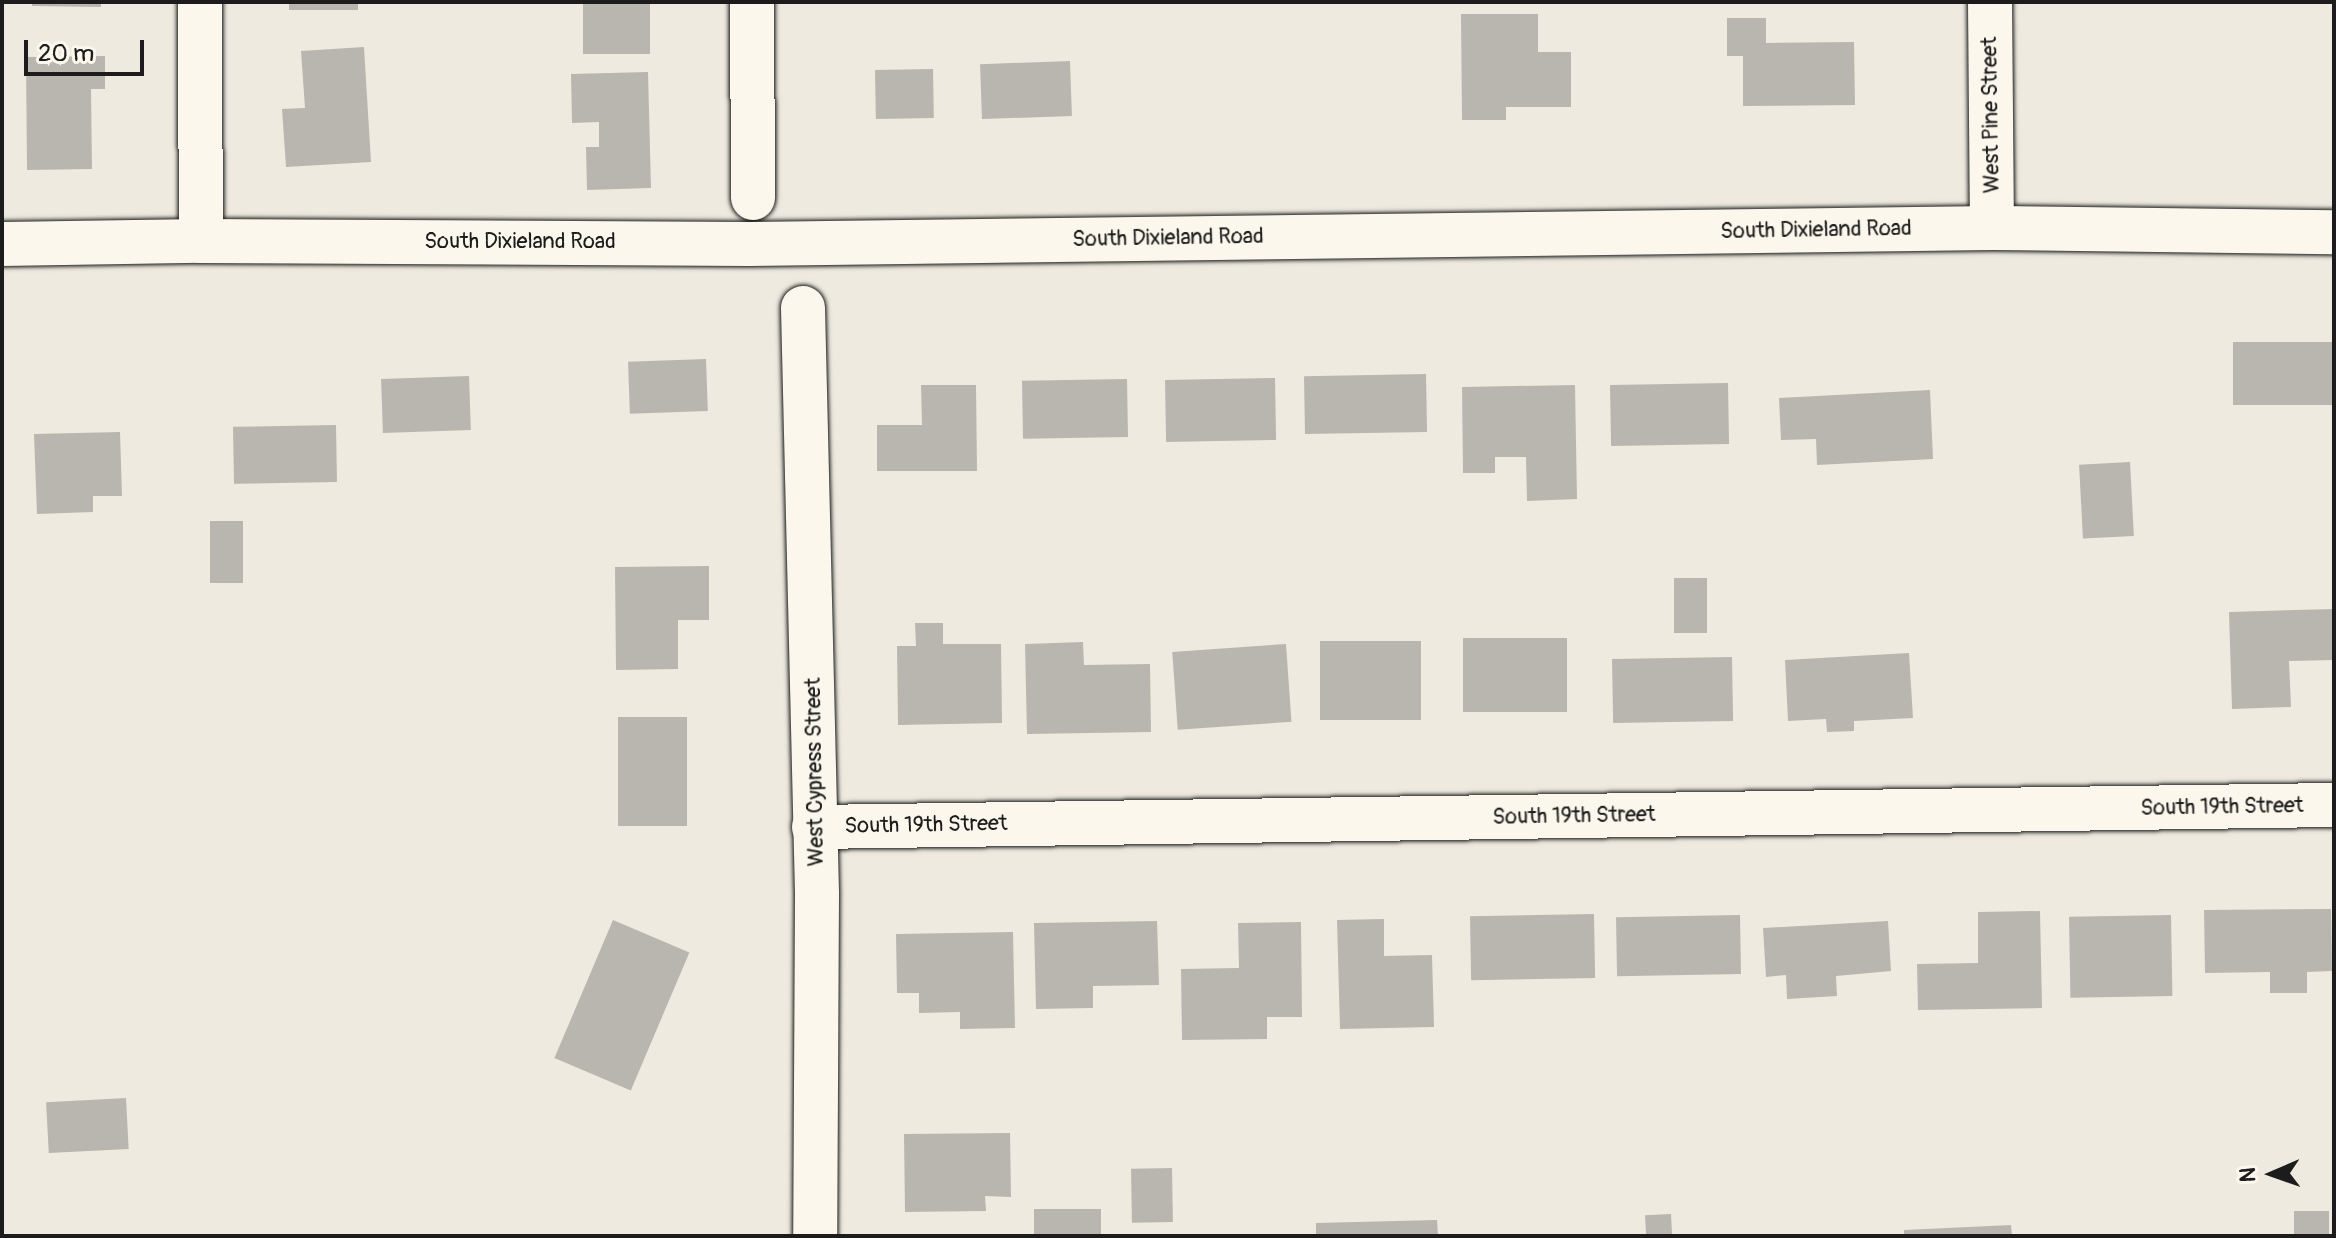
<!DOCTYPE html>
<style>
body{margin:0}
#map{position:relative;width:2336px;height:1238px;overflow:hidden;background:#eeeadf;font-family:Pangolin,sans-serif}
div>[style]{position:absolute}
.building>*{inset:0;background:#b9b6af;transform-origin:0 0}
.roads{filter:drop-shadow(0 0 2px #1c1c1c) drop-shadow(0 0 2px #1c1c1c)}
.minor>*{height:44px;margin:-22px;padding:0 22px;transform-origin:22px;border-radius:22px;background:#fbf7ec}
.major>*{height:44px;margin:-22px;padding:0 22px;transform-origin:22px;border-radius:22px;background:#fbf7ec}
span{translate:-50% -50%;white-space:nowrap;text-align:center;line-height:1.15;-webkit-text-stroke:8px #fbf7ec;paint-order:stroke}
.street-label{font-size:22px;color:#1c1c1c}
.frame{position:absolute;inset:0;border:4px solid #1c1c1c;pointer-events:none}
.north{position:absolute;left:2232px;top:1134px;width:80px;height:80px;-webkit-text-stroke:6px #fbf7ec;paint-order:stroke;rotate:268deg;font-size:22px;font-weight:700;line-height:32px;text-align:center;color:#1c1c1c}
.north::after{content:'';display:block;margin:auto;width:28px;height:36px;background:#1c1c1c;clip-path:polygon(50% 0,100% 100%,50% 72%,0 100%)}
.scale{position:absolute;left:24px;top:40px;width:120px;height:36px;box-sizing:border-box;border:4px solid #1c1c1c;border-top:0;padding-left:10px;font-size:24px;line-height:28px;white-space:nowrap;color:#1c1c1c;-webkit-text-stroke:6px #fbf7ec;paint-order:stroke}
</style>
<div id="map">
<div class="building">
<i style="clip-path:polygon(32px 2px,101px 2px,101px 7px,32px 6px)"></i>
<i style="left:289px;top:2px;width:69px;height:8px"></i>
<i style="left:583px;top:2px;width:67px;height:52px"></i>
<i style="clip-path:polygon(1461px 14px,1538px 14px,1538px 52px,1571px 52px,1571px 107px,1506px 107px,1506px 120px,1462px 120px)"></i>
<i style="clip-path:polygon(1727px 18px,1766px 18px,1766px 43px,1854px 42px,1855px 105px,1743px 106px,1743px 56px,1727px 56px)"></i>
<i style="clip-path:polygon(364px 47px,371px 162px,286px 167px,282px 109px,305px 108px,301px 51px)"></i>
<i style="clip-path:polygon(105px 56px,105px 89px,91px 89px,92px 169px,27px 170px,26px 57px)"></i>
<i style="left:1070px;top:61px;width:55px;height:90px;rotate:88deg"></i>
<i style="left:933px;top:69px;width:49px;height:58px;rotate:89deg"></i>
<i style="clip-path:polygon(648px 72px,651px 188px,587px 190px,586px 147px,599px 147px,599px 122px,572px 123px,571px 74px)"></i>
<i style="left:2334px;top:342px;width:63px;height:101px;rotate:90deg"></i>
<i style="left:706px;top:359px;width:52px;height:78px;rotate:88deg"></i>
<i style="left:1426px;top:374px;width:58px;height:122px;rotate:89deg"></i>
<i style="left:469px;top:376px;width:54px;height:88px;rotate:88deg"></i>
<i style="left:1275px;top:378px;width:62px;height:110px;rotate:89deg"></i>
<i style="left:1127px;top:379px;width:58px;height:105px;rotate:89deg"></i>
<i style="left:1728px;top:383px;width:61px;height:118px;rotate:89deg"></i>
<i style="clip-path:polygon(921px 385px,976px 385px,977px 471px,877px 471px,877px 425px,922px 425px)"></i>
<i style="clip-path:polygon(1575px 385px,1577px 499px,1527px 501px,1526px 457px,1495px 457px,1495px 473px,1463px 473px,1462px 387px)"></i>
<i style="clip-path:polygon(1930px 390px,1933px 459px,1817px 465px,1816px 439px,1781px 440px,1779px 398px)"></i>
<i style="left:336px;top:425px;width:57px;height:103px;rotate:89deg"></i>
<i style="clip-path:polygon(120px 432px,122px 496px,93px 496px,93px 512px,37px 514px,34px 434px)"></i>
<i style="left:2130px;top:462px;width:74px;height:51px;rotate:87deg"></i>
<i style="left:243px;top:521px;width:62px;height:33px;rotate:90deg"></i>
<i style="clip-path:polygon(709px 566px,709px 620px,678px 620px,678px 669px,616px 670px,615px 567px)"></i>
<i style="left:1674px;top:578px;width:33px;height:55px"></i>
<i style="clip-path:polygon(2334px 609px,2334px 660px,2289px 661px,2291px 707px,2232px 709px,2229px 612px)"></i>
<i style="clip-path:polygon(915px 623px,943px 623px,943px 644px,1001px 644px,1002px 723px,898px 725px,897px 646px,916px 646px)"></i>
<i style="left:1567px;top:638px;width:74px;height:104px;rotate:90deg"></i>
<i style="left:1320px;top:641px;width:101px;height:79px"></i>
<i style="clip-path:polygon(1083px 642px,1084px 665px,1150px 664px,1151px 732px,1027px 734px,1025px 644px)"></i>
<i style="left:1286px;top:644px;width:78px;height:114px;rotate:86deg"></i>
<i style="clip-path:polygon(1909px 653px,1913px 718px,1854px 721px,1854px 731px,1827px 732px,1826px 719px,1788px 721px,1785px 660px)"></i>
<i style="left:1732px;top:657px;width:64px;height:120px;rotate:89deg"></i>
<i style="left:618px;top:717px;width:69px;height:109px"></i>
<i style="clip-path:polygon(2331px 909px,2332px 971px,2307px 972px,2307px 993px,2270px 993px,2270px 972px,2205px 973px,2204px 910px)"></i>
<i style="clip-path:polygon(2040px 911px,2042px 1008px,1918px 1010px,1917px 964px,1978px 963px,1978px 912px)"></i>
<i style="left:1594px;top:914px;width:64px;height:124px;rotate:89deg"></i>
<i style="left:1740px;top:915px;width:59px;height:124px;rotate:89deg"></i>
<i style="left:2171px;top:915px;width:81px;height:102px;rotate:89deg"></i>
<i style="clip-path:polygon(1384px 919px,1384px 956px,1432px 955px,1434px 1027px,1340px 1029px,1337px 920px)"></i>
<i style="left:613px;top:920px;width:83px;height:150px;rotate:23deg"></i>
<i style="clip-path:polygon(1157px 921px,1159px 985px,1093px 986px,1093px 1008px,1036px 1009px,1034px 923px)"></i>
<i style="clip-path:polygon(1888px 921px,1891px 971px,1836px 976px,1837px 996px,1787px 999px,1786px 975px,1766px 977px,1763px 928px)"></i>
<i style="clip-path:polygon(1301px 922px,1302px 1017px,1267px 1017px,1267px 1039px,1182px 1040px,1181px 969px,1239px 968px,1238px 923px)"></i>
<i style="clip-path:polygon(1013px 932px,1015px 1028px,960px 1029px,960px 1012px,919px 1013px,919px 993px,897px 993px,896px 934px)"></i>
<i style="left:126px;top:1098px;width:51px;height:80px;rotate:87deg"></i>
<i style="clip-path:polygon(1010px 1133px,1011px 1197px,985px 1196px,986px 1211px,905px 1212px,904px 1134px)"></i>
<i style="left:1172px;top:1168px;width:54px;height:41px;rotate:89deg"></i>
<i style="left:1101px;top:1209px;width:27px;height:67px;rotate:90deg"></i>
<i style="left:2329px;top:1211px;width:25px;height:35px;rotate:90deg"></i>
<i style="left:1671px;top:1214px;width:22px;height:26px;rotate:87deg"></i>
<i style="clip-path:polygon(1437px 1220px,1438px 1236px,1316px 1236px,1316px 1223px)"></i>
<i style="clip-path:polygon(2011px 1225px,2012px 1236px,1904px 1236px,1904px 1230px)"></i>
</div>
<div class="roads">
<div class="minor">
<i style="left:200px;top:2px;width:239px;rotate:89.8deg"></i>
<i style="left:752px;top:2px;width:196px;rotate:89.7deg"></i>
<i style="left:1990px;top:2px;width:226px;rotate:89.5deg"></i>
<i style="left:803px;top:308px;width:587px;rotate:88.63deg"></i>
<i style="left:817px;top:895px;width:341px;rotate:90.3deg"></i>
<i style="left:814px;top:827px;width:1520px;rotate:-0.83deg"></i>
</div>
<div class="major">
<i style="left:2px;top:244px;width:199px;rotate:-0.9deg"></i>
<i style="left:201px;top:241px;width:548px;rotate:0.31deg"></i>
<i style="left:749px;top:244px;width:1243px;rotate:-0.74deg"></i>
<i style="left:1992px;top:228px;width:342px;rotate:0.7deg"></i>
</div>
</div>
<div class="street-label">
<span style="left:1991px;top:115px;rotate:-91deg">West Pine Street</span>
<span style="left:1816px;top:230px;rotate:-1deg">South Dixieland Road</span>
<span style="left:1168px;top:238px;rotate:-1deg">South Dixieland Road</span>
<span style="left:520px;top:242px">South Dixieland Road</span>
<span style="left:815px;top:772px;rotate:-91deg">West Cypress Street</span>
<span style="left:2222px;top:807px;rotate:-1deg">South 19th Street</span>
<span style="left:1574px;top:816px;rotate:-1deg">South 19th Street</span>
<span style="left:926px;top:825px;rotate:-1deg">South 19th Street</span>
</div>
<div class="frame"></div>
<div class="north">N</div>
<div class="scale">20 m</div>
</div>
